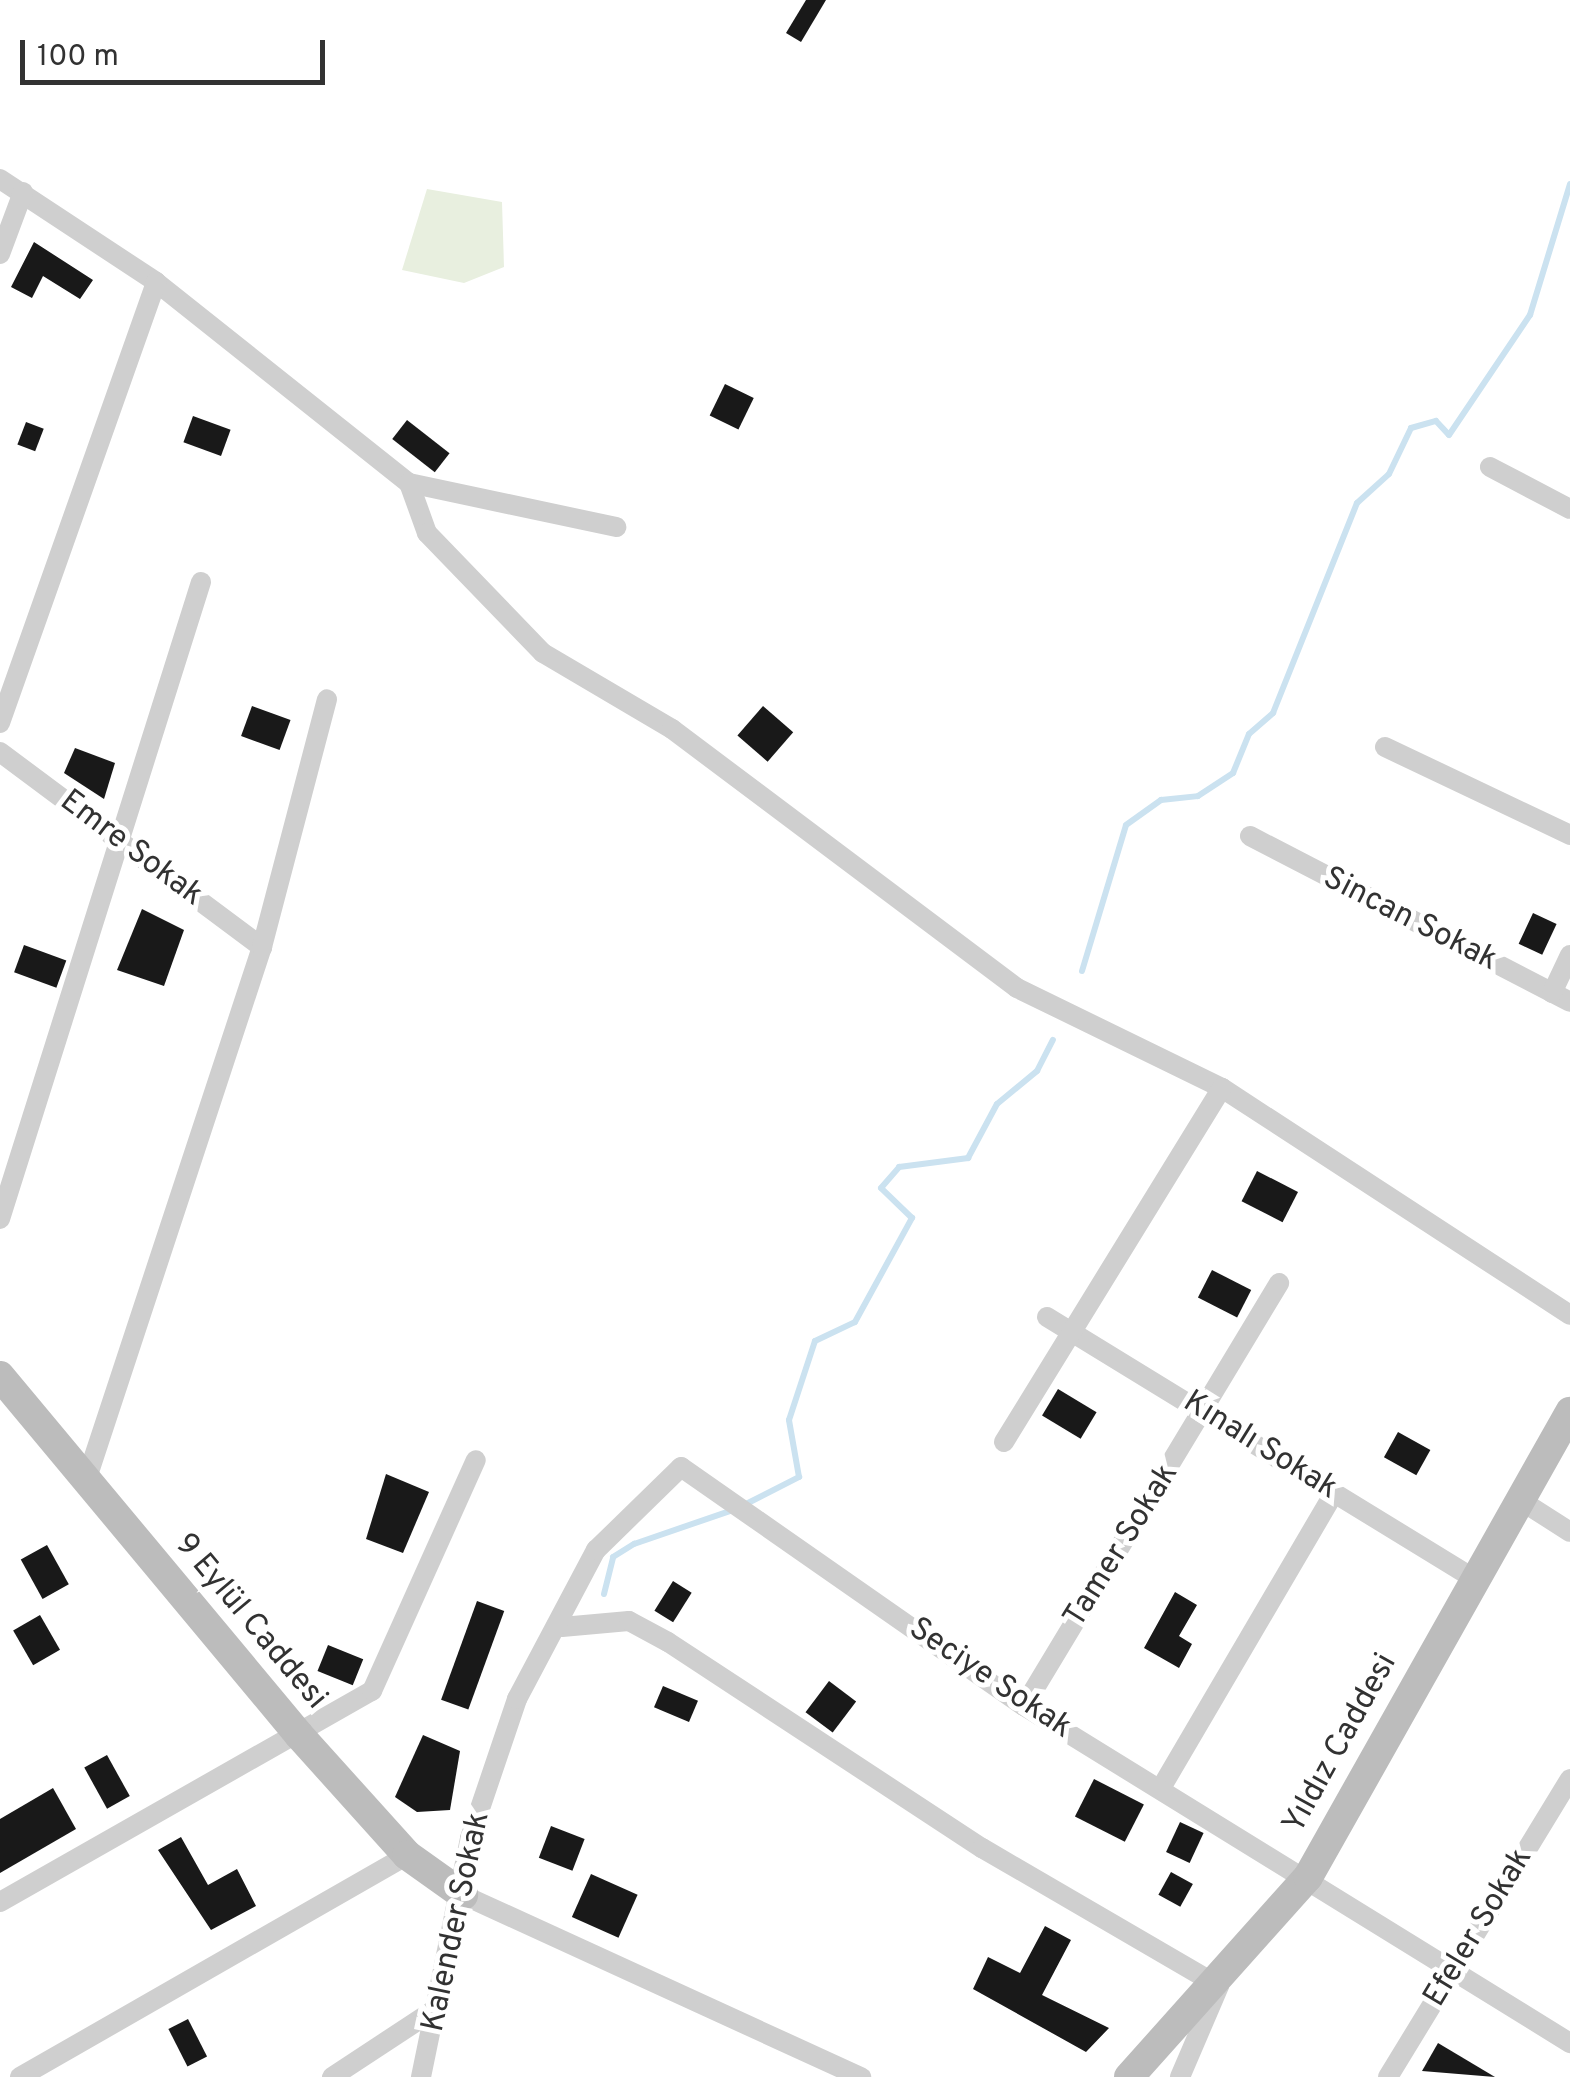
<!DOCTYPE html>
<meta charset="utf-8">
<style>
body{margin:0}
#map{position:relative;width:1570px;height:2077px;overflow:hidden;background:#fff;font-family:Overpass,sans-serif}
div>[style]{position:absolute}
.green>*{inset:0;background:#e8efdf}
.stream>*{height:6px;margin:-3px;padding:0 3px;transform-origin:3px;border-radius:3px;background:#cbe2f0}
.building>*{inset:0;background:#191919;transform-origin:0 0}
.street>*{height:20px;margin:-10px;padding:0 10px;transform-origin:10px;border-radius:10px;background:#cfcfcf}
.secondary>*{height:30px;margin:-15px;padding:0 15px;transform-origin:15px;border-radius:15px;background:#bcbcbc}
span{translate:-50% -50%;white-space:nowrap;text-align:center;line-height:1.15;-webkit-text-stroke:10px #fff;paint-order:stroke}
.street-label{font-size:32px;color:#323232}
.scale{position:absolute;left:20px;top:40px;width:305px;height:45px;box-sizing:border-box;border:5px solid #323232;border-top:0;padding-left:12px;font-size:30px;line-height:35px;white-space:nowrap;color:#323232;-webkit-text-stroke:8px #fff;paint-order:stroke}
</style>
<div id="map">
<div class="green">
<i style="clip-path:polygon(427px 189px,502px 202px,504px 267px,464px 283px,402px 270px)"></i>
</div>
<div class="stream">
<i style="left:1082px;top:971px;width:152px;rotate:-73.2deg"></i>
<i style="left:1126px;top:825px;width:43px;rotate:-35.5deg"></i>
<i style="left:1161px;top:800px;width:37px;rotate:-6deg"></i>
<i style="left:1198px;top:796px;width:42px;rotate:-33.3deg"></i>
<i style="left:1233px;top:773px;width:42px;rotate:-67.7deg"></i>
<i style="left:1249px;top:734px;width:32px;rotate:-41deg"></i>
<i style="left:1273px;top:713px;width:226px;rotate:-68.2deg"></i>
<i style="left:1357px;top:503px;width:43px;rotate:-42.2deg"></i>
<i style="left:1389px;top:474px;width:51px;rotate:-64.4deg"></i>
<i style="left:1411px;top:428px;width:26px;rotate:-16deg"></i>
<i style="left:1436px;top:421px;width:19px;rotate:47deg"></i>
<i style="left:1449px;top:435px;width:145px;rotate:-56deg"></i>
<i style="left:1530px;top:315px;width:137px;rotate:-73deg"></i>
<i style="left:744px;top:1505px;width:62px;rotate:-27deg"></i>
<i style="left:799px;top:1477px;width:58px;rotate:-100deg"></i>
<i style="left:789px;top:1420px;width:83px;rotate:-71.8deg"></i>
<i style="left:815px;top:1341px;width:44px;rotate:-25.4deg"></i>
<i style="left:855px;top:1322px;width:119px;rotate:-61.3deg"></i>
<i style="left:912px;top:1218px;width:43px;rotate:-135.9deg"></i>
<i style="left:881px;top:1188px;width:28px;rotate:-49deg"></i>
<i style="left:899px;top:1167px;width:70px;rotate:-7.4deg"></i>
<i style="left:968px;top:1158px;width:61px;rotate:-61.8deg"></i>
<i style="left:997px;top:1104px;width:52px;rotate:-39.5deg"></i>
<i style="left:1037px;top:1071px;width:35px;rotate:-63deg"></i>
<i style="left:604px;top:1594px;width:38px;rotate:-76deg"></i>
<i style="left:613px;top:1557px;width:25px;rotate:-32deg"></i>
<i style="left:634px;top:1544px;width:105px;rotate:-19deg"></i>
</div>
<div class="building">
<i style="clip-path:polygon(806px 0,826px 0,801px 42px,786px 33px)"></i>
<i style="clip-path:polygon(34px 242px,93px 280px,80px 299px,43px 276px,32px 298px,11px 287px)"></i>
<i style="left:725px;top:384px;width:32px;height:35px;rotate:26deg"></i>
<i style="left:193px;top:416px;width:40px;height:28px;rotate:20deg"></i>
<i style="left:407px;top:420px;width:54px;height:24px;rotate:38deg"></i>
<i style="left:26px;top:422px;width:19px;height:24px;rotate:21deg"></i>
<i style="left:252px;top:706px;width:41px;height:32px;rotate:20deg"></i>
<i style="left:763px;top:706px;width:40px;height:39px;rotate:41deg"></i>
<i style="clip-path:polygon(75px 748px,115px 763px,104px 799px,64px 773px)"></i>
<i style="clip-path:polygon(142px 909px,184px 930px,164px 986px,117px 970px)"></i>
<i style="left:1533px;top:913px;width:26px;height:34px;rotate:25deg"></i>
<i style="left:24px;top:945px;width:45px;height:29px;rotate:20deg"></i>
<i style="left:1257px;top:1171px;width:46px;height:34px;rotate:27deg"></i>
<i style="left:1212px;top:1270px;width:44px;height:31px;rotate:27deg"></i>
<i style="left:1058px;top:1389px;width:45px;height:31px;rotate:31deg"></i>
<i style="left:1398px;top:1432px;width:37px;height:29px;rotate:29deg"></i>
<i style="clip-path:polygon(386px 1474px,429px 1492px,403px 1553px,366px 1539px)"></i>
<i style="left:47px;top:1545px;width:45px;height:30px;rotate:61deg"></i>
<i style="left:673px;top:1581px;width:22px;height:35px;rotate:32deg"></i>
<i style="clip-path:polygon(1175px 1592px,1197px 1605px,1179px 1636px,1192px 1644px,1179px 1668px,1144px 1648px)"></i>
<i style="left:477px;top:1601px;width:29px;height:105px;rotate:20deg"></i>
<i style="left:40px;top:1615px;width:40px;height:31px;rotate:60deg"></i>
<i style="left:328px;top:1645px;width:38px;height:28px;rotate:22deg"></i>
<i style="left:829px;top:1681px;width:34px;height:39px;rotate:37deg"></i>
<i style="left:663px;top:1686px;width:38px;height:23px;rotate:23deg"></i>
<i style="clip-path:polygon(423px 1735px,460px 1751px,450px 1810px,417px 1812px,395px 1797px)"></i>
<i style="left:107px;top:1755px;width:47px;height:26px;rotate:61deg"></i>
<i style="left:1094px;top:1779px;width:56px;height:42px;rotate:27deg"></i>
<i style="clip-path:polygon(53px 1788px,76px 1829px,0 1873px,0 1819px)"></i>
<i style="left:1180px;top:1822px;width:26px;height:33px;rotate:25deg"></i>
<i style="left:551px;top:1826px;width:36px;height:34px;rotate:21deg"></i>
<i style="clip-path:polygon(181px 1837px,208px 1885px,237px 1869px,256px 1906px,211px 1930px,158px 1850px)"></i>
<i style="left:1171px;top:1872px;width:25px;height:26px;rotate:29deg"></i>
<i style="left:591px;top:1874px;width:51px;height:47px;rotate:24deg"></i>
<i style="clip-path:polygon(1045px 1926px,1071px 1940px,1042px 1995px,1109px 2028px,1086px 2052px,973px 1989px,988px 1957px,1020px 1973px)"></i>
<i style="left:188px;top:2019px;width:42px;height:22px;rotate:63deg"></i>
<i style="clip-path:polygon(1438px 2043px,1495px 2077px,1422px 2071px)"></i>
</div>
<div class="street">
<i style="left:0;top:179px;width:187px;rotate:33.4deg"></i>
<i style="left:156px;top:282px;width:323px;rotate:38.5deg"></i>
<i style="left:409px;top:483px;width:212px;rotate:12deg"></i>
<i style="left:0;top:254px;width:66px;rotate:-69.6deg"></i>
<i style="left:1490px;top:467px;width:90px;rotate:27.7deg"></i>
<i style="left:409px;top:483px;width:53px;rotate:70.2deg"></i>
<i style="left:427px;top:533px;width:167px;rotate:46deg"></i>
<i style="left:543px;top:653px;width:150px;rotate:30.5deg"></i>
<i style="left:672px;top:729px;width:431px;rotate:36.9deg"></i>
<i style="left:1017px;top:988px;width:228px;rotate:26deg"></i>
<i style="left:1222px;top:1088px;width:415px;rotate:33.1deg"></i>
<i style="left:0;top:723px;width:468px;rotate:-70.5deg"></i>
<i style="left:1385px;top:747px;width:205px;rotate:25.4deg"></i>
<i style="left:0;top:752px;width:327px;rotate:36.7deg"></i>
<i style="left:1250px;top:836px;width:360px;rotate:27.4deg"></i>
<i style="left:1552px;top:993px;width:42px;rotate:-64.7deg"></i>
<i style="left:0;top:1219px;width:668px;rotate:-72.49deg"></i>
<i style="left:1047px;top:1317px;width:500px;rotate:31.5deg"></i>
<i style="left:1004px;top:1442px;width:416px;rotate:-58.4deg"></i>
<i style="left:86px;top:1481px;width:562px;rotate:-71.76deg"></i>
<i style="left:262px;top:947px;width:256px;rotate:-75.3deg"></i>
<i style="left:1520px;top:1500px;width:59px;rotate:32.6deg"></i>
<i style="left:562px;top:1627px;width:67px;rotate:-5.1deg"></i>
<i style="left:629px;top:1621px;width:44px;rotate:28.3deg"></i>
<i style="left:668px;top:1642px;width:376px;rotate:33.3deg"></i>
<i style="left:982px;top:1848px;width:274px;rotate:30.2deg"></i>
<i style="left:1219px;top:1986px;width:99px;rotate:113.2deg"></i>
<i style="left:1024px;top:1706px;width:494px;rotate:-58.9deg"></i>
<i style="left:1161px;top:1788px;width:342px;rotate:-59.6deg"></i>
<i style="left:463px;top:1895px;width:438px;rotate:24.6deg"></i>
<i style="left:0;top:1902px;width:428px;rotate:-29.6deg"></i>
<i style="left:372px;top:1691px;width:253px;rotate:-65.8deg"></i>
<i style="left:20px;top:2077px;width:446px;rotate:-29.8deg"></i>
<i style="left:332px;top:2077px;width:129px;rotate:-33.3deg"></i>
<i style="left:421px;top:2077px;width:244px;rotate:-78.4deg"></i>
<i style="left:470px;top:1838px;width:147px;rotate:-71.3deg"></i>
<i style="left:517px;top:1699px;width:169px;rotate:-62.1deg"></i>
<i style="left:596px;top:1550px;width:119px;rotate:-44.3deg"></i>
<i style="left:681px;top:1467px;width:418px;rotate:34.9deg"></i>
<i style="left:1024px;top:1706px;width:642px;rotate:31.68deg"></i>
<i style="left:1388px;top:2077px;width:349px;rotate:-58.6deg"></i>
</div>
<div class="secondary">
<i style="left:0;top:1376px;width:467px;rotate:50.2deg"></i>
<i style="left:299px;top:1735px;width:161px;rotate:48deg"></i>
<i style="left:407px;top:1855px;width:69px;rotate:35.5deg"></i>
<i style="left:1129px;top:2077px;width:268px;rotate:-48.2deg"></i>
<i style="left:1308px;top:1877px;width:534px;rotate:-60.6deg"></i>
</div>
<div class="street-label">
<span style="left:131px;top:849px;rotate:37deg">Emre Sokak</span>
<span style="left:1410px;top:920px;rotate:27deg">Sincan Sokak</span>
<span style="left:1260px;top:1446px;rotate:32deg">Kınalı Sokak</span>
<span style="left:1122px;top:1546px;rotate:-58deg">Tamer Sokak</span>
<span style="left:250px;top:1622px;rotate:50deg">9 Eylül Caddesi</span>
<span style="left:990px;top:1679px;rotate:34deg">Seciye Sokak</span>
<span style="left:1341px;top:1744px;rotate:-61deg">Yıldız Caddesi</span>
<span style="left:457px;top:1922px;rotate:-78deg">Kalender Sokak</span>
<span style="left:1479px;top:1928px;rotate:-59deg">Efeler Sokak</span>
</div>
<div class="scale">100 m</div>
</div>
